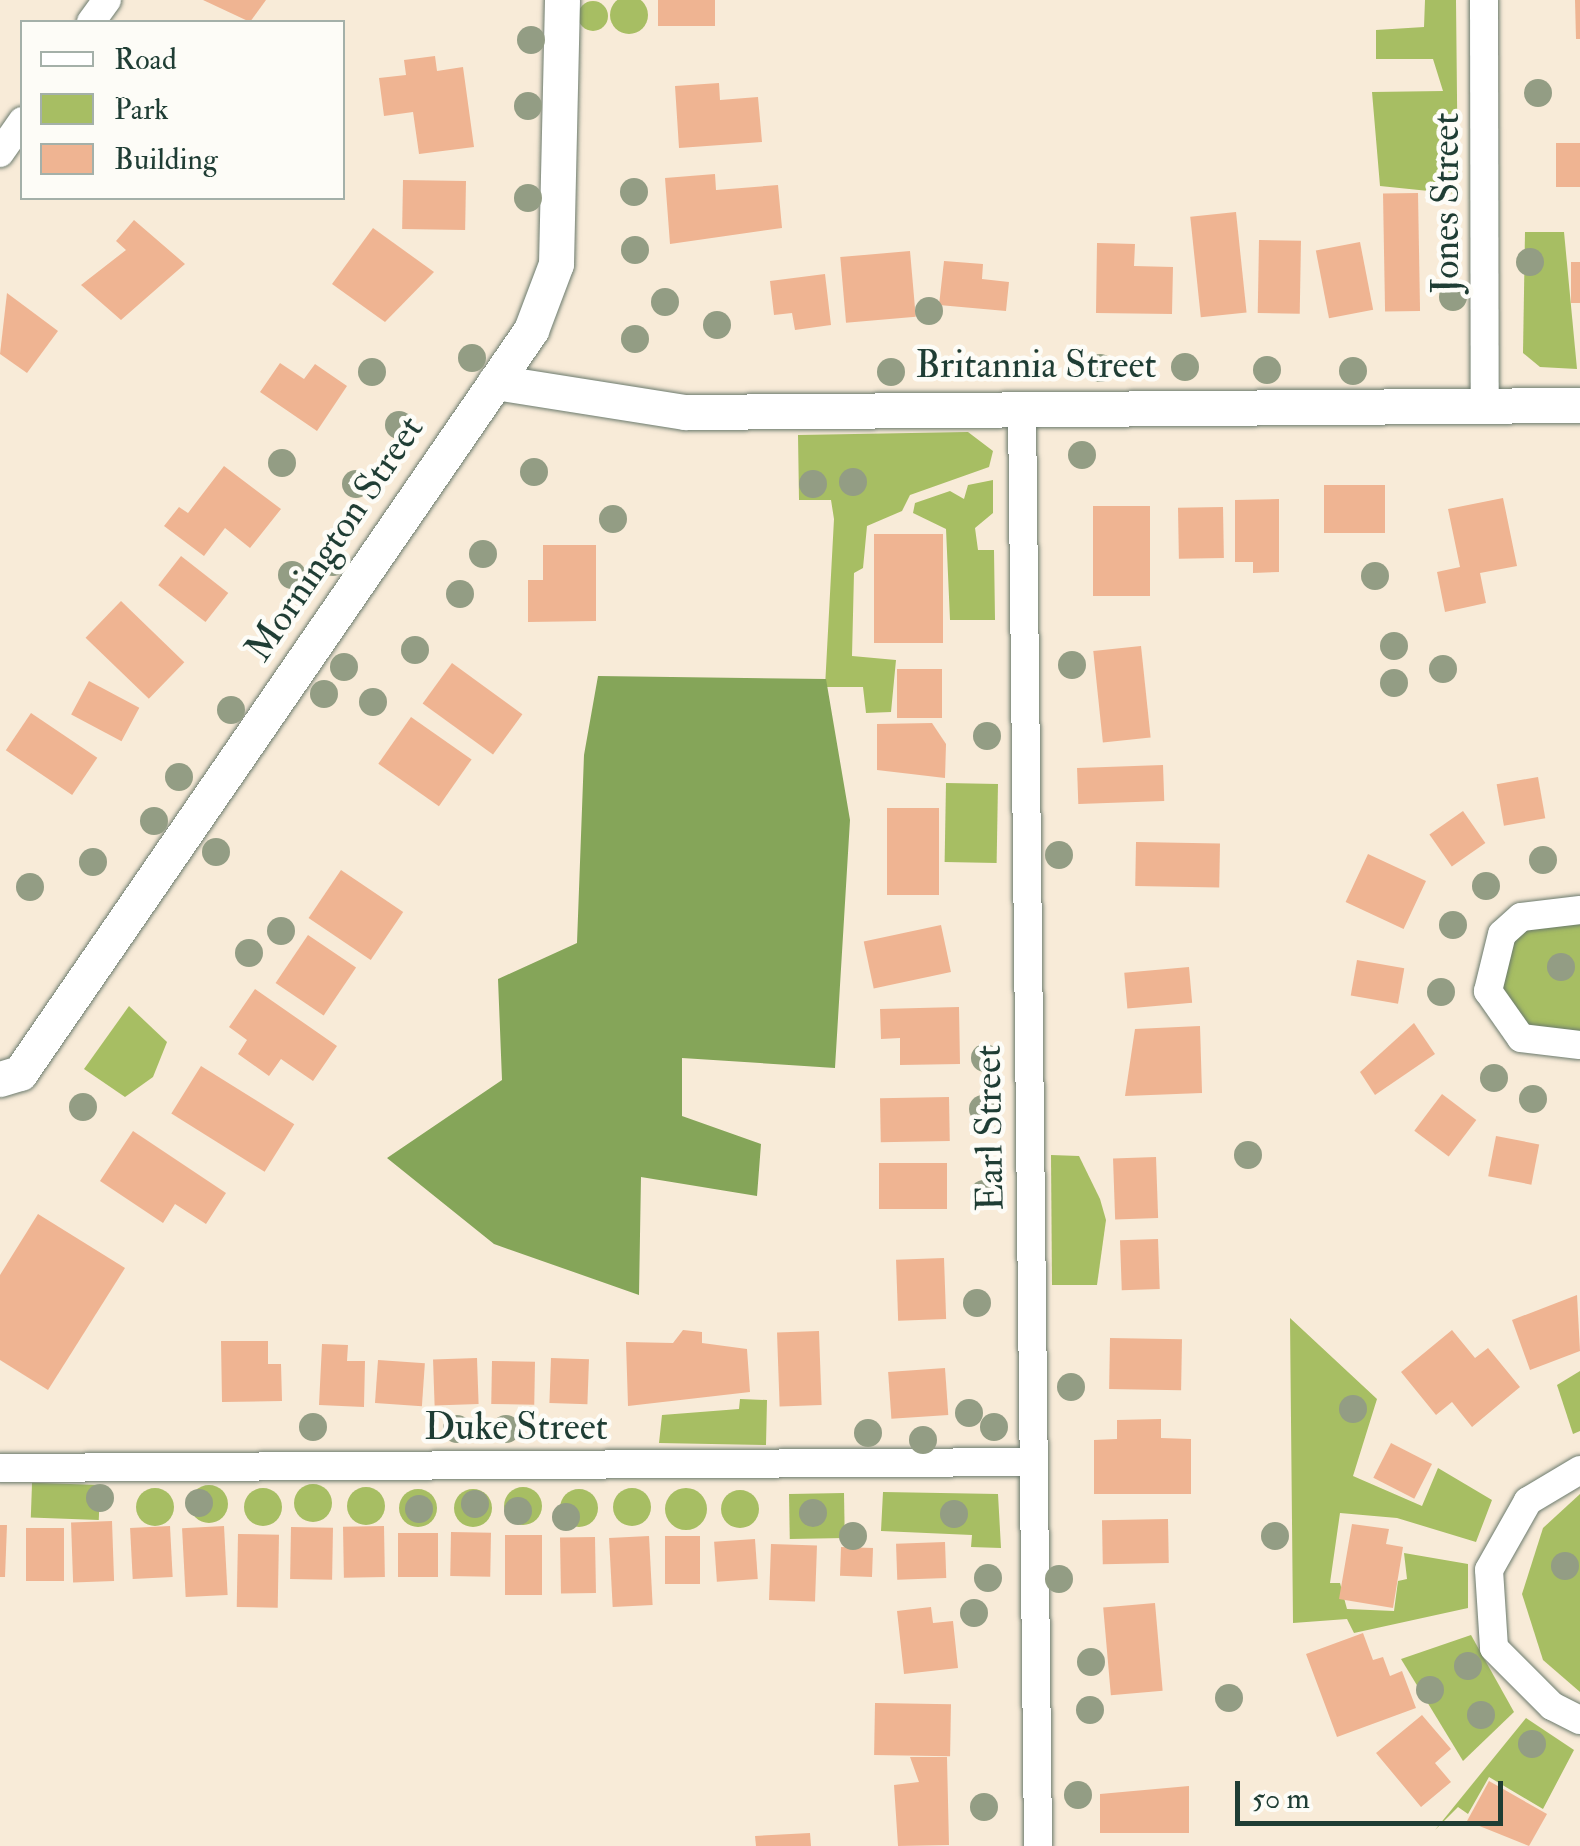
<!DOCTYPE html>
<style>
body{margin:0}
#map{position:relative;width:1580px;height:1846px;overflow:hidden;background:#f8ebd8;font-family:"IM FELL Double Pica",serif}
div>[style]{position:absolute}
.green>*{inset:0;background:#a7be63;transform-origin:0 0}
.round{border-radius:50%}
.forest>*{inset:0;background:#85a559}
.building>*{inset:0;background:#efb492;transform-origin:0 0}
.roads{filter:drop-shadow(0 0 2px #6b7a6d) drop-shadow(0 0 2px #6b7a6d)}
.minor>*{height:28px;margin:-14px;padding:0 14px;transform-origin:14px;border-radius:14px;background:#fff}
.tertiary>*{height:35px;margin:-17.5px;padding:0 17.5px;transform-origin:17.5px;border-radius:17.5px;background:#fff}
.trees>*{width:28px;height:28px;margin:-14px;border-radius:50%;background:#939d84}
span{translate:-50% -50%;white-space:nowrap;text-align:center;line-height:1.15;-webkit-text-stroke:9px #fdfcf7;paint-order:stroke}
.street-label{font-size:38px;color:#1f3d34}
.legend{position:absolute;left:20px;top:20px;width:325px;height:180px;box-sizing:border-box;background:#fdfcf7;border:2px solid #a4b0a9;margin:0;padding:12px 18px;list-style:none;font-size:30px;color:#1f3d34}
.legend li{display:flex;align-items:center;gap:20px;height:50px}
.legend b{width:50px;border:2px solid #a4b0a9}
.scale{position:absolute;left:1235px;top:1781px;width:268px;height:45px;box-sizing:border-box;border:5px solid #1f3d34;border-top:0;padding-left:12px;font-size:30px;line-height:35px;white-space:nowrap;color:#1f3d34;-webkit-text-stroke:8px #fdfcf7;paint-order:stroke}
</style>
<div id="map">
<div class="green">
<i class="round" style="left:610px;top:-4px;width:38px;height:38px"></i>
<i style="clip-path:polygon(1425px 0,1456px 0,1458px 194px,1380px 186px,1372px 92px,1443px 91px,1433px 59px,1376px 59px,1376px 30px,1424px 27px)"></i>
<i class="round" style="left:578px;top:1px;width:30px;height:30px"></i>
<i style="clip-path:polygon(1525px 232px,1564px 232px,1577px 369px,1540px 367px,1523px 353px)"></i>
<i style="clip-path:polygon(968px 432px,993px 451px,989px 467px,910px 495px,902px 511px,867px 526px,863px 568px,854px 573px,852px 656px,896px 660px,891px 712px,866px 713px,863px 687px,825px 687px,834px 519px,831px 500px,799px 500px,798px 435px)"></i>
<i style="clip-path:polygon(993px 480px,993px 513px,975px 528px,978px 550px,994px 550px,995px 620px,950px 620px,946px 529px,913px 513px,915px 503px,950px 491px,964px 499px,968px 485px)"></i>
<i style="left:946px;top:783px;width:52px;height:79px;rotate:1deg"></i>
<i style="clip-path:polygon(1580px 921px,1580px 1033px,1530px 1032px,1500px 988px,1510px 943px,1531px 923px)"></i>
<i style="clip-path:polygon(129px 1006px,167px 1042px,153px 1077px,125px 1097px,84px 1069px)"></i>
<i style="clip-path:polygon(1051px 1155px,1079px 1156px,1100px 1199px,1106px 1220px,1097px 1285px,1052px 1285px)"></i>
<i style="clip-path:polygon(1290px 1318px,1377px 1399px,1353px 1476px,1422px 1506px,1438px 1468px,1492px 1500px,1476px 1542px,1397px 1518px,1340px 1513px,1330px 1583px,1340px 1583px,1347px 1609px,1394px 1611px,1398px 1581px,1407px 1579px,1404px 1553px,1468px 1564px,1468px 1608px,1354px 1633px,1347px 1619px,1293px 1623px)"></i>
<i style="clip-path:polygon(1580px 1371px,1580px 1431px,1573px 1434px,1557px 1385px)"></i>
<i style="clip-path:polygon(740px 1399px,767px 1400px,766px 1445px,659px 1443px,662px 1415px,739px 1409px)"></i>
<i class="round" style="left:294px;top:1484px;width:38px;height:38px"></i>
<i class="round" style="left:190px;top:1485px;width:38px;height:38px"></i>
<i style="left:100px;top:1485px;width:35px;height:68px;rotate:92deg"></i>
<i class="round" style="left:504px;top:1487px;width:38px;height:38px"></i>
<i class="round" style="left:347px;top:1487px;width:38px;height:38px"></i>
<i class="round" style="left:136px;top:1488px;width:38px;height:38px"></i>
<i class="round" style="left:244px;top:1488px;width:38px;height:38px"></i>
<i class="round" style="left:613px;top:1488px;width:38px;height:38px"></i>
<i class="round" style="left:665px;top:1488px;width:42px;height:42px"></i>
<i class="round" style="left:399px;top:1489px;width:38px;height:38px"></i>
<i class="round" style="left:560px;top:1489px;width:38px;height:38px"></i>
<i class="round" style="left:454px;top:1489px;width:38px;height:38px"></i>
<i class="round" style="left:721px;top:1490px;width:38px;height:38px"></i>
<i style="clip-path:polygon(883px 1492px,998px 1494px,1001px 1548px,971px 1547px,972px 1535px,881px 1531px)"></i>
<i style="left:844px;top:1493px;width:45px;height:55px;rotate:89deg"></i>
<i style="clip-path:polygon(1580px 1494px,1580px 1692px,1543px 1660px,1522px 1594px,1543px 1528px)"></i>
<i style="clip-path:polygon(1471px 1635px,1514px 1712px,1463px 1761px,1401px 1659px)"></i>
<i style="clip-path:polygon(1526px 1718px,1574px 1750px,1543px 1809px,1489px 1777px,1468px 1814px,1458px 1807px,1435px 1830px)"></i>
</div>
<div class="forest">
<i style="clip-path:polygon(598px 676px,826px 679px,850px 820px,835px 1068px,682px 1058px,682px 1116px,761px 1144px,757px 1196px,641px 1177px,639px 1295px,494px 1244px,387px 1158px,502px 1080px,498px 979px,577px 943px,584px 755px)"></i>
</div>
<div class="building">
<i style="clip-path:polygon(203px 0,266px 0,250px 22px)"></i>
<i style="left:658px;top:0;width:57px;height:26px"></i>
<i style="clip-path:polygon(1575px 0,1580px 0,1580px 39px,1576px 39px)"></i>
<i style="clip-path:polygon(435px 56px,437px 71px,463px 67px,474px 147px,419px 154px,413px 112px,384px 116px,379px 78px,406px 75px,404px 60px)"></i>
<i style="clip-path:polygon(719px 83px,720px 100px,758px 97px,762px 142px,679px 148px,675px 86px)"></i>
<i style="left:1580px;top:143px;width:44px;height:24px;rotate:90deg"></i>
<i style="clip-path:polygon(715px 174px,716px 190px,778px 185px,782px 228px,670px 244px,665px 178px)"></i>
<i style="left:403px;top:180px;width:63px;height:49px;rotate:1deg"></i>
<i style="left:1418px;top:193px;width:118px;height:35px;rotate:89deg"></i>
<i style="left:1236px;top:212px;width:101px;height:46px;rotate:84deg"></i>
<i style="clip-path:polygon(134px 220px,185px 264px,121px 320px,81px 285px,126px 250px,116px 241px)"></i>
<i style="clip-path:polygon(373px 228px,434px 272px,385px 322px,332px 284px)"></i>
<i style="left:1259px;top:240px;width:42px;height:73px;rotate:1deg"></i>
<i style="left:1360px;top:242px;width:69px;height:45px;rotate:79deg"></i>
<i style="clip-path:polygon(1097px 243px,1135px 244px,1134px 266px,1173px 267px,1172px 314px,1096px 313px)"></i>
<i style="left:910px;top:251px;width:66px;height:70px;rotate:85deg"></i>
<i style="clip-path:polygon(944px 261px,983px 264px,982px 279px,1009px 282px,1006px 311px,939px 305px)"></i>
<i style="left:1571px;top:262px;width:9px;height:41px"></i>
<i style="clip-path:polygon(825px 274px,831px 325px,795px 330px,792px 313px,774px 315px,770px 281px)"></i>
<i style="clip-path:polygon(7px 293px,58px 331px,27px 373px,0 354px)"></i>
<i style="clip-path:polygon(280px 363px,304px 379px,315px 364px,347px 386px,317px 431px,260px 392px)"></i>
<i style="clip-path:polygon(224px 466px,281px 509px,250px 548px,225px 528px,204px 556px,164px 526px,179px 507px,188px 513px)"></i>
<i style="left:1385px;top:485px;width:48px;height:61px;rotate:90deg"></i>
<i style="clip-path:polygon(1503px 498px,1517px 566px,1480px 573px,1486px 603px,1445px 612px,1437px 572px,1460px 567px,1448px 509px)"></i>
<i style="clip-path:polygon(1279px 499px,1279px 572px,1253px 573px,1253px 562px,1235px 562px,1235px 500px)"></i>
<i style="left:1093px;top:506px;width:57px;height:90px"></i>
<i style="left:1223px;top:507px;width:51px;height:45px;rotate:89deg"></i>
<i style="left:943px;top:534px;width:109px;height:69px;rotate:90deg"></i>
<i style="clip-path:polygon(543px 545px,596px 545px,596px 621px,528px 622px,528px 580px,543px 580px)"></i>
<i style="left:181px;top:556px;width:60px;height:37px;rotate:38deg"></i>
<i style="left:121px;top:601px;width:88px;height:51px;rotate:44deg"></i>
<i style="left:1141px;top:646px;width:92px;height:48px;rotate:84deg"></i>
<i style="left:452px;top:663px;width:87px;height:50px;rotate:36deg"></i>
<i style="left:942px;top:669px;width:49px;height:45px;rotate:90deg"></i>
<i style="left:89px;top:681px;width:57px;height:38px;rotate:28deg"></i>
<i style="left:31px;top:713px;width:80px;height:45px;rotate:34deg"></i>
<i style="left:411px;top:717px;width:74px;height:57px;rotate:35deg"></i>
<i style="clip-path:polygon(932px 723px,946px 744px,945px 778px,877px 770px,877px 724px)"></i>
<i style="left:1163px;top:765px;width:36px;height:86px;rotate:88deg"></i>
<i style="left:1538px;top:777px;width:42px;height:42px;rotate:80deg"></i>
<i style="left:887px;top:808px;width:52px;height:87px"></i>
<i style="left:1463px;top:811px;width:39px;height:41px;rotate:55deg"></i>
<i style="left:1136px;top:842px;width:84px;height:44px;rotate:1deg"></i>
<i style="left:1368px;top:854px;width:64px;height:53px;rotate:25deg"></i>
<i style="left:341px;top:870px;width:75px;height:58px;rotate:34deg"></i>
<i style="left:941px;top:925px;width:48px;height:79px;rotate:78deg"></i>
<i style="left:308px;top:935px;width:58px;height:58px;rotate:34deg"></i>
<i style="left:1357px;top:960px;width:48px;height:36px;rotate:10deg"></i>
<i style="left:1189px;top:967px;width:36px;height:65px;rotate:85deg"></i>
<i style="clip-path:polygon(255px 989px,337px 1046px,313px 1081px,281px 1059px,269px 1076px,238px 1054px,247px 1040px,229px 1027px)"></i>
<i style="clip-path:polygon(959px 1007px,960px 1064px,900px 1065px,900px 1038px,881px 1039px,880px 1009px)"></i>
<i style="clip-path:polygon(1414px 1023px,1435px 1054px,1375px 1095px,1360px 1072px)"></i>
<i style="clip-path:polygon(1200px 1026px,1202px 1093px,1125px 1096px,1135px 1029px)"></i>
<i style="left:201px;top:1066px;width:110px;height:56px;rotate:32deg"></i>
<i style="left:1442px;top:1094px;width:43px;height:46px;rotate:37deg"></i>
<i style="left:949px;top:1097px;width:44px;height:69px;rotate:89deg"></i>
<i style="clip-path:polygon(133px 1131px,226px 1193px,206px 1224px,175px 1204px,163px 1223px,100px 1181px)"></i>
<i style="left:1496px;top:1136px;width:44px;height:41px;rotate:11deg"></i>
<i style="left:1156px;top:1157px;width:61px;height:43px;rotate:88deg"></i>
<i style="left:947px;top:1163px;width:46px;height:68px;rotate:90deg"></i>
<i style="clip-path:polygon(38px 1214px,125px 1268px,48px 1390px,0 1360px,0 1275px)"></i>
<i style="left:1158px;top:1239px;width:50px;height:38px;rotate:88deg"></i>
<i style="left:944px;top:1258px;width:61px;height:48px;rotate:88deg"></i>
<i style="clip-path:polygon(1577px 1295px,1580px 1351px,1530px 1370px,1512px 1320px)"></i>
<i style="clip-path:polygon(683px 1330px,702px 1332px,702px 1343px,747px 1349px,750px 1392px,628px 1406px,626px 1342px,673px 1343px)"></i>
<i style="clip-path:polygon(1452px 1330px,1475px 1358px,1488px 1348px,1520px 1387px,1472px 1427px,1452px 1402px,1436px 1415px,1401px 1372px)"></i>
<i style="left:819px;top:1331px;width:74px;height:42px;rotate:88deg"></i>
<i style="left:1110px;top:1338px;width:72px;height:51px;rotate:1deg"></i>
<i style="clip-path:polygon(221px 1341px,268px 1341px,268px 1364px,281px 1364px,282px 1401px,222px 1402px)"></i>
<i style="clip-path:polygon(322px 1344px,348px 1345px,347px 1361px,365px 1361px,364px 1407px,319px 1405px)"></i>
<i style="left:477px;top:1358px;width:46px;height:44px;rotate:88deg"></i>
<i style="left:551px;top:1358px;width:38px;height:45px;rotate:2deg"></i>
<i style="left:378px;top:1360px;width:47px;height:43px;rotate:4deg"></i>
<i style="left:492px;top:1361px;width:43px;height:43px;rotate:1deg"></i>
<i style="left:945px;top:1368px;width:47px;height:57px;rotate:86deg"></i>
<i style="clip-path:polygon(1161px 1419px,1161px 1438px,1191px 1439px,1191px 1494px,1094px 1494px,1094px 1440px,1117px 1439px,1117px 1420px)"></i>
<i style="left:1391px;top:1443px;width:46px;height:39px;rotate:27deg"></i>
<i style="left:1168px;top:1519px;width:44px;height:66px;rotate:89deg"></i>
<i style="left:112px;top:1521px;width:60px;height:41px;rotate:88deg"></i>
<i style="clip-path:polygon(1352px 1524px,1389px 1529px,1386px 1544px,1403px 1547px,1393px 1608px,1339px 1599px)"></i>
<i style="clip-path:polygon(0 1525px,7px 1525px,5px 1577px,0 1577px)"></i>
<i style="left:170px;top:1526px;width:51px;height:40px;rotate:87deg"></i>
<i style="left:224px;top:1526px;width:69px;height:42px;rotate:87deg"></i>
<i style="left:384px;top:1526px;width:51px;height:41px;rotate:89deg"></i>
<i style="left:291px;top:1527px;width:42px;height:52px;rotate:1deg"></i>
<i style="left:26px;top:1528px;width:38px;height:53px"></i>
<i style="left:451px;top:1532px;width:40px;height:44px;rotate:1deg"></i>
<i style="left:398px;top:1533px;width:40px;height:44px"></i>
<i style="left:238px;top:1534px;width:41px;height:73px;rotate:1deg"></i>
<i style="left:505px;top:1535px;width:37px;height:60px"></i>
<i style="left:649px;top:1536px;width:69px;height:40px;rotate:87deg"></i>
<i style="left:665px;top:1536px;width:35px;height:48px"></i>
<i style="left:595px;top:1537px;width:56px;height:35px;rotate:89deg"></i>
<i style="left:755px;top:1539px;width:40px;height:41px;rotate:86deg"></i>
<i style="left:945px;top:1542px;width:36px;height:49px;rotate:88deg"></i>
<i style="left:771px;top:1544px;width:46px;height:56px;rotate:2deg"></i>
<i style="left:873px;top:1548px;width:29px;height:32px;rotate:92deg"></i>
<i style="left:1155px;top:1603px;width:88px;height:52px;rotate:85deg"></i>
<i style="clip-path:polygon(931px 1607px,933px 1623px,953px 1621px,958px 1668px,904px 1674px,897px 1611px)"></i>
<i style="clip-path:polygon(1363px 1633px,1373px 1660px,1383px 1657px,1390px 1676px,1402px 1671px,1416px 1708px,1337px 1737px,1306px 1654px)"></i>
<i style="left:875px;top:1703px;width:76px;height:52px;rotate:1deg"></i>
<i style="clip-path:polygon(1422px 1715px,1451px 1749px,1435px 1763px,1451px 1782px,1421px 1807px,1376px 1753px)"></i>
<i style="clip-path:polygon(910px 1757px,947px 1757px,949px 1845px,898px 1846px,894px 1785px,919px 1782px)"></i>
<i style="clip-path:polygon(1489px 1781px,1547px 1814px,1529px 1846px,1467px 1821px)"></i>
<i style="clip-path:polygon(1189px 1786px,1189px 1833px,1100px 1833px,1100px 1794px)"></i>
<i style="clip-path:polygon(810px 1833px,811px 1846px,756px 1846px,755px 1836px)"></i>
</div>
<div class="roads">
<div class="minor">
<i style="left:1484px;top:0;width:406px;rotate:89.9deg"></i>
<i style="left:91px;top:22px;width:27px;rotate:-54deg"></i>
<i style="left:0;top:153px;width:39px;rotate:-55deg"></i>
<i style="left:1022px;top:409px;width:1437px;rotate:89.36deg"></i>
<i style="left:1580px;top:910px;width:59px;rotate:173.2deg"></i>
<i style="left:1521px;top:917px;width:25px;rotate:138deg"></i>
<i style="left:1502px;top:934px;width:59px;rotate:103.8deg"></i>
<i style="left:1488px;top:991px;width:57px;rotate:54.9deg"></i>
<i style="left:1521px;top:1038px;width:59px;rotate:6.8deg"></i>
<i style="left:0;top:1468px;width:1032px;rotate:-0.33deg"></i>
<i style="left:1580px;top:1470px;width:61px;rotate:149.2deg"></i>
<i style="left:1528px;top:1501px;width:79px;rotate:119.5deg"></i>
<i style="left:1489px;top:1570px;width:78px;rotate:86.3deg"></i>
<i style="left:1494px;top:1648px;width:82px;rotate:45deg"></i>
<i style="left:1552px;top:1706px;width:31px;rotate:27deg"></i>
</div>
<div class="tertiary">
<i style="left:495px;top:382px;width:192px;rotate:9deg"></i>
<i style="left:685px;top:412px;width:895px;rotate:-0.45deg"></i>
<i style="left:0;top:1079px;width:21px;rotate:-17deg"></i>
<i style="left:20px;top:1073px;width:902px;rotate:-55.48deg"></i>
<i style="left:531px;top:330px;width:71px;rotate:-69.3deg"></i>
<i style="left:556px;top:264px;width:264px;rotate:-88.7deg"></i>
</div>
</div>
<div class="trees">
<i style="left:531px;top:40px"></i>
<i style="left:1538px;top:93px"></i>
<i style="left:528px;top:106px"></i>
<i style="left:634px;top:192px"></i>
<i style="left:528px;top:198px"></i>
<i style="left:635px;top:250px"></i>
<i style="left:1530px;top:262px"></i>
<i style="left:1453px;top:297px"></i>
<i style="left:665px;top:302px"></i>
<i style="left:929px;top:311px"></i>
<i style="left:717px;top:325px"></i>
<i style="left:635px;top:339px"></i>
<i style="left:472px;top:358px"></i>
<i style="left:1185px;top:367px"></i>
<i style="left:1100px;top:368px"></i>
<i style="left:1267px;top:370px"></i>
<i style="left:1353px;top:371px"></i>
<i style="left:372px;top:372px"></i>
<i style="left:891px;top:372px"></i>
<i style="left:399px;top:425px"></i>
<i style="left:1082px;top:455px"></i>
<i style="left:282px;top:463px"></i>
<i style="left:534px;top:472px"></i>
<i style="left:853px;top:482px"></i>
<i style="left:356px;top:484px"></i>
<i style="left:813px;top:484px"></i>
<i style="left:613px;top:519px"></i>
<i style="left:483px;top:554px"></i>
<i style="left:333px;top:562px"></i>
<i style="left:292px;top:575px"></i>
<i style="left:1375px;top:576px"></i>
<i style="left:460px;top:594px"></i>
<i style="left:1394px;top:646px"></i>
<i style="left:415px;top:650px"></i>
<i style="left:1072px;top:665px"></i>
<i style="left:344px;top:667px"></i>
<i style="left:1443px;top:669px"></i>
<i style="left:1394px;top:683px"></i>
<i style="left:324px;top:694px"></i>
<i style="left:373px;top:702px"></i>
<i style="left:231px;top:710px"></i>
<i style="left:987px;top:736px"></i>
<i style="left:179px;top:777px"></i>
<i style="left:154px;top:821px"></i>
<i style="left:216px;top:852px"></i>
<i style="left:1059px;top:855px"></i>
<i style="left:1543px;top:860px"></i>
<i style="left:93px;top:862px"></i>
<i style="left:1486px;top:886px"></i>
<i style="left:30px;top:887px"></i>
<i style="left:1453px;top:925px"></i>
<i style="left:281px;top:931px"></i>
<i style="left:249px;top:953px"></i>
<i style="left:1561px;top:967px"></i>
<i style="left:1441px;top:992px"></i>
<i style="left:985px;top:1058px"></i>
<i style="left:1494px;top:1078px"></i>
<i style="left:1533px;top:1099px"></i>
<i style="left:83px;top:1107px"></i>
<i style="left:983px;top:1109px"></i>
<i style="left:1248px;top:1155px"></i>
<i style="left:984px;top:1194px"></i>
<i style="left:977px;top:1303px"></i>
<i style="left:1071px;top:1387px"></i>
<i style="left:1353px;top:1409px"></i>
<i style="left:969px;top:1413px"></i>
<i style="left:313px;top:1427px"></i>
<i style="left:994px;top:1427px"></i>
<i style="left:457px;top:1429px"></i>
<i style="left:506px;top:1429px"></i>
<i style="left:868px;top:1433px"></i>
<i style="left:923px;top:1440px"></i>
<i style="left:100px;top:1498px"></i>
<i style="left:199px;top:1503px"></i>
<i style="left:475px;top:1504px"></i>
<i style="left:419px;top:1509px"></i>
<i style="left:518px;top:1511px"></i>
<i style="left:813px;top:1513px"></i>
<i style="left:954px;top:1514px"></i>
<i style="left:566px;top:1517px"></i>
<i style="left:853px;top:1536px"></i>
<i style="left:1275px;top:1536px"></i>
<i style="left:1565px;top:1566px"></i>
<i style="left:988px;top:1578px"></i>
<i style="left:1059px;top:1579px"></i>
<i style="left:974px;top:1613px"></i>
<i style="left:1091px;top:1662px"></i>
<i style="left:1468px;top:1666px"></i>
<i style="left:1430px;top:1690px"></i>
<i style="left:1229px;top:1698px"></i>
<i style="left:1090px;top:1710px"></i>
<i style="left:1481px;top:1715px"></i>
<i style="left:1532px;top:1744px"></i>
<i style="left:1078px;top:1795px"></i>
<i style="left:984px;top:1807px"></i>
</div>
<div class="street-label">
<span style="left:1447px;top:203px;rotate:-90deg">Jones Street</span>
<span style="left:1036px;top:366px">Britannia Street</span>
<span style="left:335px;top:539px;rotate:-56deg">Mornington Street</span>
<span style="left:990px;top:1128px;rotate:-91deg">Earl Street</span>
<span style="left:516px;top:1428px">Duke Street</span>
</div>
<ul class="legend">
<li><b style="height:12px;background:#fff"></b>Road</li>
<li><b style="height:28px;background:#a7be63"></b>Park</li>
<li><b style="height:28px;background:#efb492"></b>Building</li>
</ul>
<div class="scale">50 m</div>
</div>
